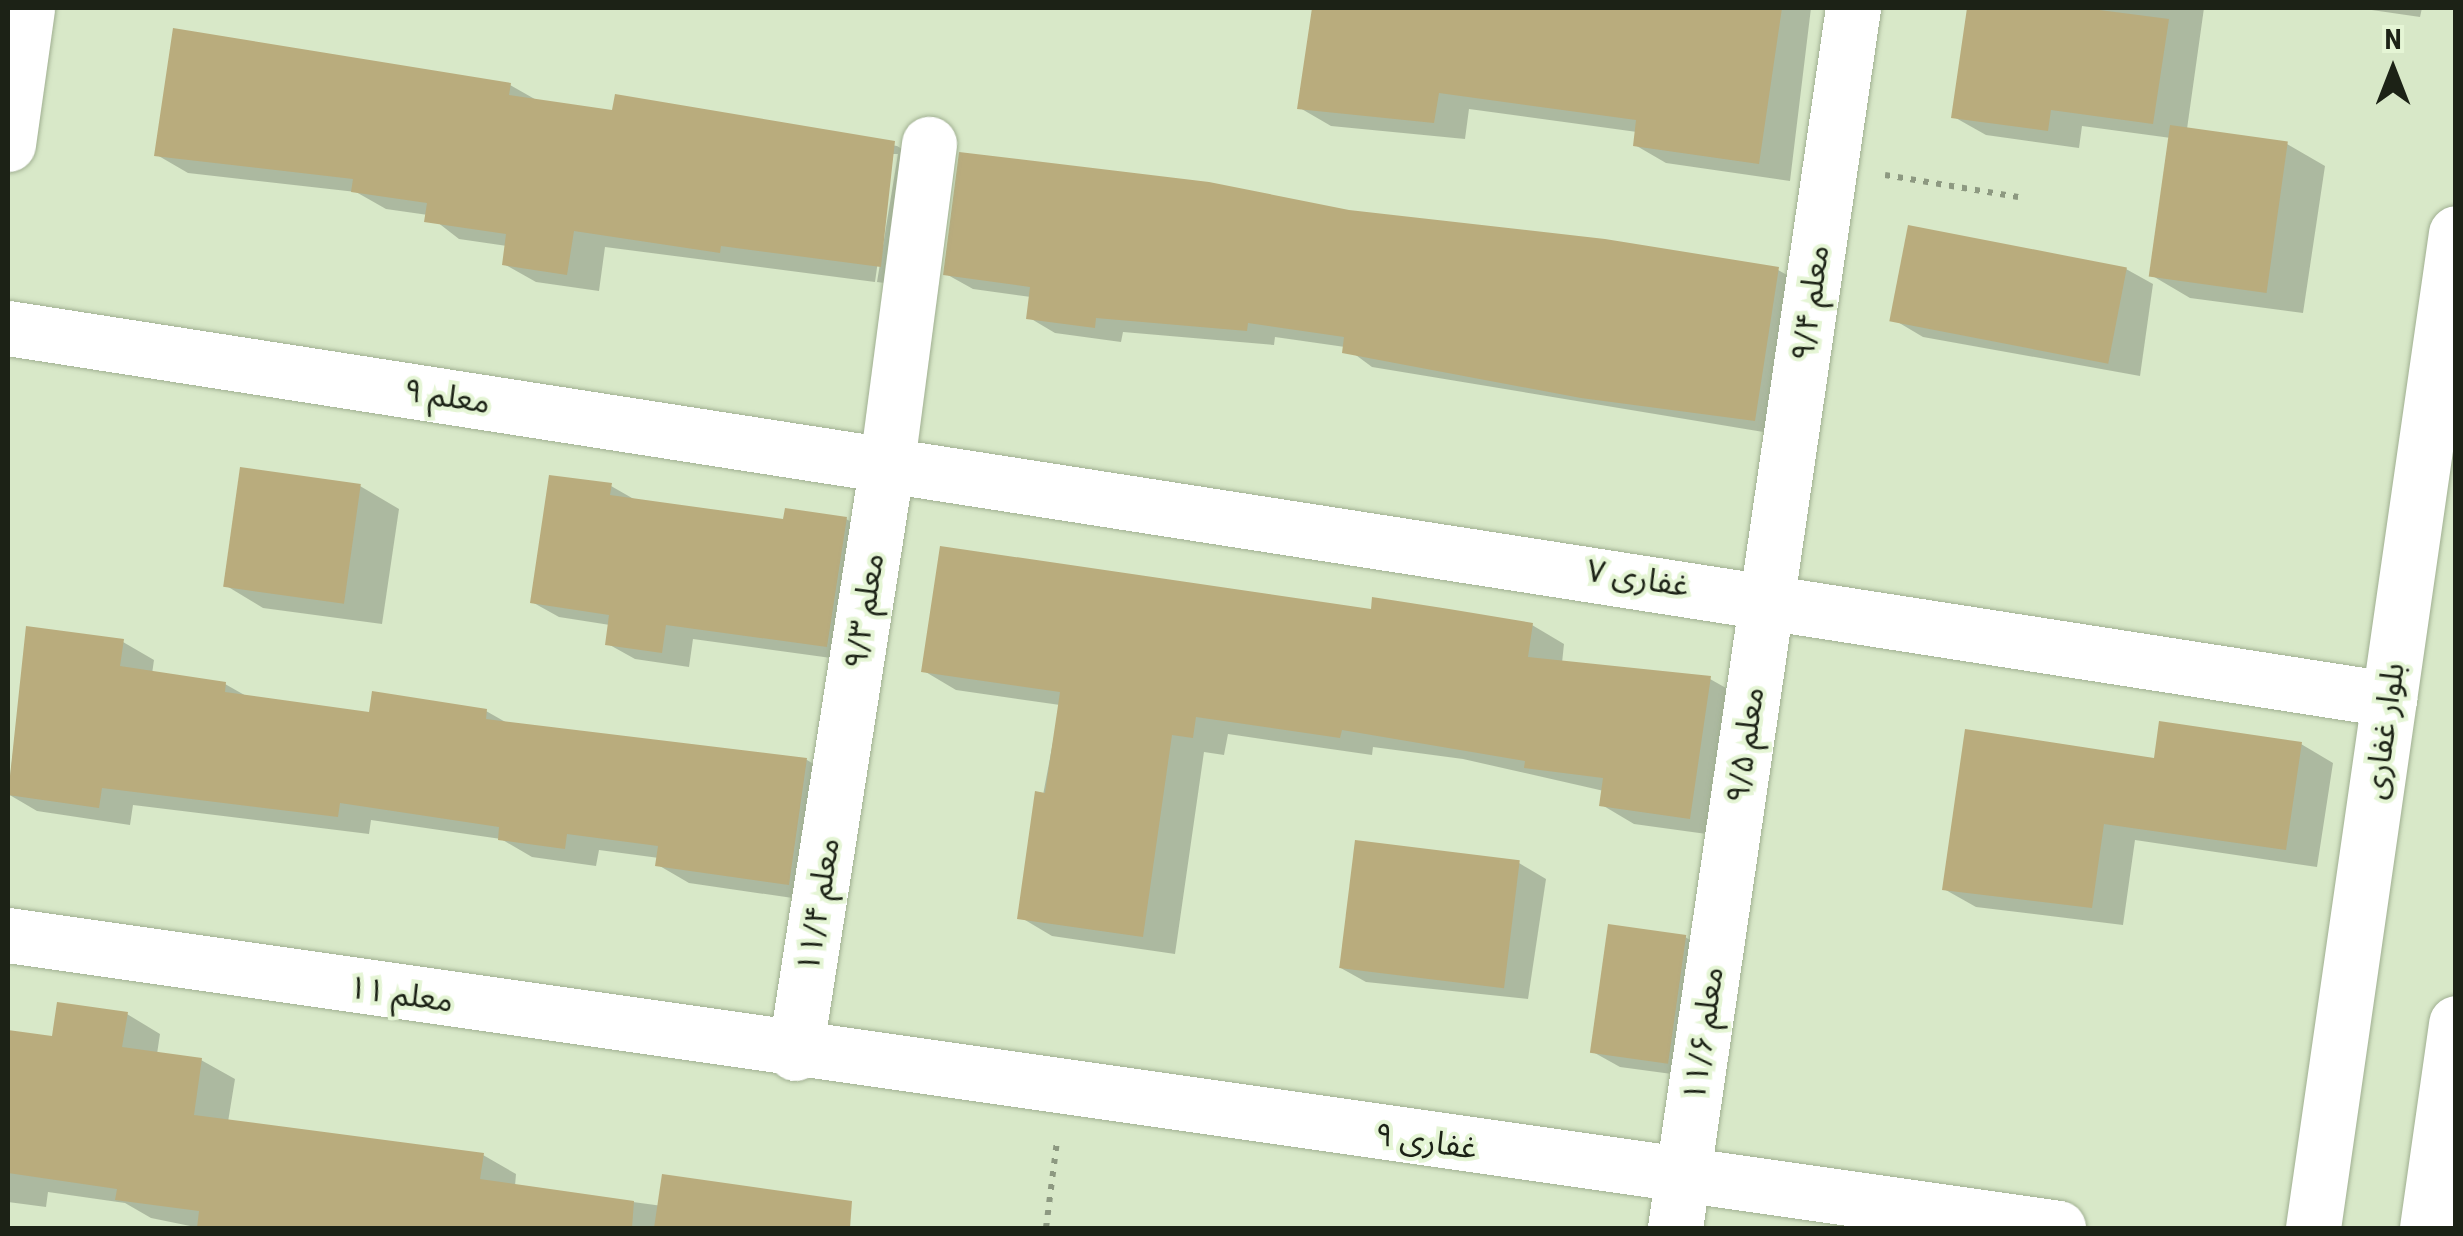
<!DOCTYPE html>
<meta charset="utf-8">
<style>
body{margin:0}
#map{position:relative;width:2463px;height:1236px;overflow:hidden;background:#d8e8c8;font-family:"Roboto Condensed","Noto Sans Arabic",sans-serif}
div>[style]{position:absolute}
.shadow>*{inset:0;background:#0003}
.building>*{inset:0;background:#b9ac7d;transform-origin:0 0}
.path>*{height:6px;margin-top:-3px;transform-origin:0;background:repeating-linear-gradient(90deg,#8d9981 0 5px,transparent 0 13px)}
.roads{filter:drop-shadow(0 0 2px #a0af91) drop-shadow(0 0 2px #a0af91)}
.minor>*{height:55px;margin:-27.5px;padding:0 27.5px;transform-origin:27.5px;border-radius:27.5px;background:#fff}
.major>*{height:55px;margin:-27.5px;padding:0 27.5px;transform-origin:27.5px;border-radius:27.5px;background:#fff}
span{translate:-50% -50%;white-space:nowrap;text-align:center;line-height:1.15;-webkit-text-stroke:8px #e5f5d5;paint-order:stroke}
.street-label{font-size:32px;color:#1c2216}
.frame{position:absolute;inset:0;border:10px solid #1c2216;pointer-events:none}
.north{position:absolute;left:2343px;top:20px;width:100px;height:100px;-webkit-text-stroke:8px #e5f5d5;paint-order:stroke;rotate:0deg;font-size:28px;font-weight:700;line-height:40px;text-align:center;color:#1c2216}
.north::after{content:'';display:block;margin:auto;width:35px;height:45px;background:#1c2216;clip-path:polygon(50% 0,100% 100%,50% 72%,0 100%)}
</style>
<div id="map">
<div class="shadow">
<i style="clip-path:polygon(1315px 8px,1811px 8px,1790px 181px,1666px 163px,1635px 145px,1637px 132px,1469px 109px,1465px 139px,1331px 126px,1300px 108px)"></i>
<i style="clip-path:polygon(1970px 8px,2204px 8px,2187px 129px,2287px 144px,2325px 166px,2303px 313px,2190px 298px,2151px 275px,2171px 138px,2082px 126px,2079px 148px,1986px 135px,1954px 117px)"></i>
<i style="clip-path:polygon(2358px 8px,2422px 8px,2420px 17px)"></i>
<i style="clip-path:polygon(510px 85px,540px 102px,614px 113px,617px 97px,897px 146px,928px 164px,908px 286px,877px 282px,898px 154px,893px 154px,875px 282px,605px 247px,599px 291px,536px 282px,504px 264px,507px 246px,459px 239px,428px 215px,386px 209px,356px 192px,188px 173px,157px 155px)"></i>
<i style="clip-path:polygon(1349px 213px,1778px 270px,1805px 285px,1782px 435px,1372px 367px,1345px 347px,1275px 337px,1274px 345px,1123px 332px,1121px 342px,1055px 333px,1028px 317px,1031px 297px,973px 289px,946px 274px)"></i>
<i style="clip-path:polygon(2126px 269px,2153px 284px,2140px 376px,1923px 337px,1896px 321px)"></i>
<i style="clip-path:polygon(360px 486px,399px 509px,382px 624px,263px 608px,225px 585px)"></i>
<i style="clip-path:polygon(611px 486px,639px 502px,785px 522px,846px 519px,873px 534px,853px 661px,693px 639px,689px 667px,635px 659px,608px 644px,610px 625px,559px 617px,532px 602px)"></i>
<i style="clip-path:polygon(1373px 612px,1532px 625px,1564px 644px,1562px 663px,1710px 679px,1742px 697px,1721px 836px,1634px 824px,1602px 805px,1604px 791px,1463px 759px,1373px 747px,1372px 755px,1228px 734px,1224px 755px,1204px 752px,1175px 954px,1052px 936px,1020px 917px,1060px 705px,956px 690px,924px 671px)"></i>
<i style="clip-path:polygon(28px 629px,123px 642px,154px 660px,152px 674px,225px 684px,248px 697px,371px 714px,486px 711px,509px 724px,807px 760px,838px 779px,820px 902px,689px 883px,658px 865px,659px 858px,599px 850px,596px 866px,532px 857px,501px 839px,371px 820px,369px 834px,133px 805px,130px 825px,37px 811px,8px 794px)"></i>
<i style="clip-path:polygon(2301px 744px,2333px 763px,2317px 867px,2135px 840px,2123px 925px,1976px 907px,1944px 889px,2156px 761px)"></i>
<i style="clip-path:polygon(1519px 863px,1546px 879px,1528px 999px,1366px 982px,1339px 967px)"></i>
<i style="clip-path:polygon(1685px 937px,1712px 953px,1694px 1077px,1620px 1067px,1593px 1052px)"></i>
<i style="clip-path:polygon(127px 1014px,160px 1034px,157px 1054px,201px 1060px,235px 1079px,228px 1122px,483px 1155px,516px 1174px,515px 1186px,826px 1228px,200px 1228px,151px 1218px,125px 1203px,48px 1192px,46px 1207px,8px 1202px,8px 1032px,54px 1039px)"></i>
</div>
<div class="building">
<i style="clip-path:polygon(1312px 8px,1782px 8px,1759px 164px,1633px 146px,1636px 120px,1439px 93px,1434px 123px,1297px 109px)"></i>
<i style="clip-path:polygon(1967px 8px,2084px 8px,2169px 19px,2153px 124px,2051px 110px,2048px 131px,1951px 118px)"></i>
<i style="clip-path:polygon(173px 28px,511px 83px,509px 95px,612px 110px,615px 94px,895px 141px,881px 267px,721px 246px,720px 253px,574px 231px,567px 275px,502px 265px,506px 234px,424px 222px,427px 203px,351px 192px,353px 179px,154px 156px)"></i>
<i style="left:2170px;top:125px;width:119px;height:153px;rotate:8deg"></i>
<i style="clip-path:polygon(959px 152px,1209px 182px,1349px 210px,1605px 239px,1779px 267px,1755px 421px,1581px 398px,1342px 353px,1344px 337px,1248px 323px,1247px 331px,1096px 318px,1095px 328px,1026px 319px,1030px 287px,943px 275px)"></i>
<i style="left:1908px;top:225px;width:223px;height:98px;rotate:11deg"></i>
<i style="left:240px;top:467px;width:122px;height:121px;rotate:8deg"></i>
<i style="clip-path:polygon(549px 475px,612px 483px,610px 495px,660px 502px,783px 519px,785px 508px,847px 517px,827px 647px,666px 625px,662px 653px,605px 645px,609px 615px,530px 603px)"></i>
<i style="clip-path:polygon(940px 546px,1371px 609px,1372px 597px,1449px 609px,1533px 623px,1528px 657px,1711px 676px,1690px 819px,1599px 806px,1603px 778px,1524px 768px,1525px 761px,1342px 730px,1340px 738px,1196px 717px,1193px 738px,1172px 735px,1143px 937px,1017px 919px,1035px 791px,1045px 793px,1060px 692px,921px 672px)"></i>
<i style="clip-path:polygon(26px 626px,124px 639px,120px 666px,226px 682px,225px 692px,369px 712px,372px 691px,487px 709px,486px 719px,807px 758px,789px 885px,655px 866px,658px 846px,567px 834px,565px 849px,498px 840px,499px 827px,340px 803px,338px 817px,102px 788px,99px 808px,8px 795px)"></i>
<i style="clip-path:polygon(2159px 721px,2302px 742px,2286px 850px,2104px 824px,2092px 908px,1942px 890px,1965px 729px,2154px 758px)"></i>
<i style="left:1355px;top:840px;width:166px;height:129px;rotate:7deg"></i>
<i style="left:1608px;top:924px;width:79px;height:130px;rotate:8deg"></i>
<i style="clip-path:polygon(57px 1002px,128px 1012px,122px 1047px,202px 1058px,194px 1115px,484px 1153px,480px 1179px,634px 1201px,632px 1228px,197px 1228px,199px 1211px,115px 1200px,117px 1189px,8px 1173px,8px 1030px,52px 1036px)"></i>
<i style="clip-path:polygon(662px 1174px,852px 1201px,850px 1228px,654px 1228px)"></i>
</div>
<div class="path">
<i style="left:1885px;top:175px;width:135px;rotate:9.4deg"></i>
<i style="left:1046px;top:1228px;width:88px;rotate:-82.8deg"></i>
</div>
<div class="roads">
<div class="minor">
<i style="left:8px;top:144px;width:137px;rotate:-82deg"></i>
<i style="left:8px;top:328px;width:2410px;rotate:8.86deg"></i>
<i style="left:8px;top:935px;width:2071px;rotate:8.13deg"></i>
<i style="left:795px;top:1053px;width:597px;rotate:-81.14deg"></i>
<i style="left:887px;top:463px;width:322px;rotate:-82.5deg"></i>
<i style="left:1675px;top:1228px;width:1233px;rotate:-81.7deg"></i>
</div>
<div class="major">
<i style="left:2313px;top:1228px;width:1005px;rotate:-81.82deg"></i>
<i style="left:2427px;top:1228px;width:207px;rotate:-81.9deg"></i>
</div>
</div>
<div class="street-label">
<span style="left:1810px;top:303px;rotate:-82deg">معلم ۹/۴</span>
<span style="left:447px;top:396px;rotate:9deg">معلم ۹</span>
<span style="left:1638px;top:578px;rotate:9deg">غفاری ۷</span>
<span style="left:864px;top:611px;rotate:-81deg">معلم ۹/۳</span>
<span style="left:2384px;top:731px;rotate:-82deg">بلوار غفاری</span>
<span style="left:1745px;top:745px;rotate:-82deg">معلم ۹/۵</span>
<span style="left:818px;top:905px;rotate:-81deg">معلم ۱۱/۴</span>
<span style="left:401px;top:994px;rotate:8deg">معلم ۱۱</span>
<span style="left:1703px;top:1034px;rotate:-82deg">معلم ۱۱/۶</span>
<span style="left:1426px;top:1141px;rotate:8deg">غفاری ۹</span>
</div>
<div class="frame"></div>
<div class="north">N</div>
</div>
